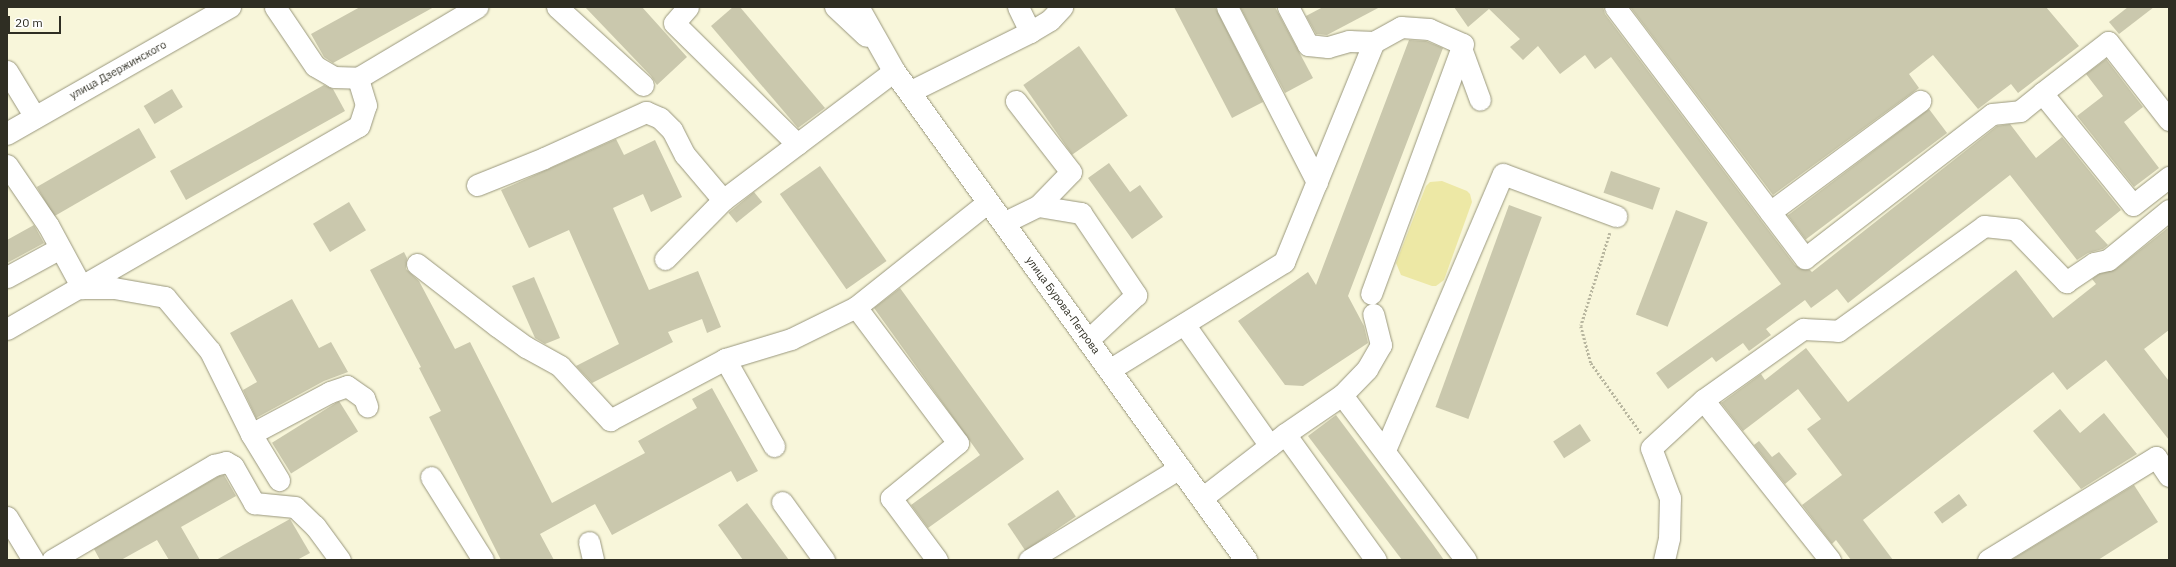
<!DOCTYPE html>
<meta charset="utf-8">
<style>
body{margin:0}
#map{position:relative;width:2176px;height:567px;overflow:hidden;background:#f8f6da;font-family:"IBM Plex Sans",sans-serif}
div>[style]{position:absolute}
.green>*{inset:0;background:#ede8a5}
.building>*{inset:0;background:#cac8ad;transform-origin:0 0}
.path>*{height:2.5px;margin-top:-1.25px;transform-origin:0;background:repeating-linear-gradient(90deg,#b8b69f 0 2px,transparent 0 4px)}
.roads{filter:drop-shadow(0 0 1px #99977d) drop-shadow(0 0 1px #99977d)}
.minor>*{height:21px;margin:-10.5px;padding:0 10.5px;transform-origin:10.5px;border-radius:10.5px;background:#fff}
.major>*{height:22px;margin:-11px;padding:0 11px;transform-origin:11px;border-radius:11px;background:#fff}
span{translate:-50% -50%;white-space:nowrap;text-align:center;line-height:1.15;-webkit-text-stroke:3px #fff;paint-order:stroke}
.street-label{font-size:11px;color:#2f2e23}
.frame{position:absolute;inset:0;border:8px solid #2f2e23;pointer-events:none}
.scale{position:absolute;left:8px;top:16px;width:53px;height:18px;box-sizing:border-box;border:2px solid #2f2e23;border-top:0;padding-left:5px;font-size:12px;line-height:14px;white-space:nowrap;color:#2f2e23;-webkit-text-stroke:3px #fff;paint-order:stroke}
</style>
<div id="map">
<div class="green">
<i style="clip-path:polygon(1442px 181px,1467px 191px,1470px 194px,1472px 202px,1444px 280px,1436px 286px,1432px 286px,1401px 275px,1396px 263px,1426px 186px,1430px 182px)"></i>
</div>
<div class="building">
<i style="clip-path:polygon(360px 7px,434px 7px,333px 63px,324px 57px,311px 34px)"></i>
<i style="clip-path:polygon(585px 7px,642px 7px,687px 57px,657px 85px,651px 76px)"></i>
<i style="clip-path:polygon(733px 7px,740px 7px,825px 108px,798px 128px,711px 26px)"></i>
<i style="clip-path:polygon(1174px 7px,1215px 7px,1263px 102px,1232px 118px)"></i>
<i style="clip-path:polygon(1240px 7px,1275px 7px,1313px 78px,1285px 93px)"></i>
<i style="clip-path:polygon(1323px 7px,1380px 7px,1327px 35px,1316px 34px,1306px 16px)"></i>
<i style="clip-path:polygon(1454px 7px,1603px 7px,1605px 14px,1795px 265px,1801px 269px,1809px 269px,1812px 272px,1997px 126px,2010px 124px,2036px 158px,2062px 137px,2121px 210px,2095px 231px,2108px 245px,2103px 249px,2088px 253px,2077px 260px,2010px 175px,1848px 303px,1837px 289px,1811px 308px,1805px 300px,1766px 329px,1771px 335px,1749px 351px,1743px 343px,1716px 362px,1712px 357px,1668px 389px,1656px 373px,1781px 284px,1611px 57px,1595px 69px,1585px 55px,1560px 74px,1538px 46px,1523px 60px,1510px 47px,1520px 39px,1489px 9px,1468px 27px)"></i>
<i style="clip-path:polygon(1630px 7px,2046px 7px,2079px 46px,2018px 93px,2011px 84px,1978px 109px,1933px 55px,1909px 74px,1919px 88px,1773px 195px)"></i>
<i style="clip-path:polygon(2128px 7px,2154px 7px,2119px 34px,2109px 22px)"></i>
<i style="clip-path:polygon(1409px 40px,1426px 41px,1443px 48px,1348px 296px,1364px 326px,1368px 343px,1303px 386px,1285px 385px,1238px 321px,1308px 272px,1316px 285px)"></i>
<i style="left:1079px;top:46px;width:85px;height:68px;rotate:55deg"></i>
<i style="clip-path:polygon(2106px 59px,2143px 107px,2124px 122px,2159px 168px,2134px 187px,2077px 116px,2103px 96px,2086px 74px)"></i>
<i style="clip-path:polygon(324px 85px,333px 89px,345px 111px,186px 200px,170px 171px)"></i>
<i style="left:172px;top:89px;width:21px;height:33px;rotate:59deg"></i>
<i style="left:1929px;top:109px;width:30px;height:177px;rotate:53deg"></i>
<i style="left:139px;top:128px;width:34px;height:118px;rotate:60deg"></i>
<i style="clip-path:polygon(616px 139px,624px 155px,655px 140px,682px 197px,651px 212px,643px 194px,613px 208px,649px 290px,698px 271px,721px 327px,707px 333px,702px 319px,668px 332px,673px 342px,592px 383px,576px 366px,619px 344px,569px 230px,529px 248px,501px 190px)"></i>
<i style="clip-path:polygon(1109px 163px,1130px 192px,1140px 185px,1163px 217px,1132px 239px,1088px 178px)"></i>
<i style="left:820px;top:166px;width:116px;height:49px;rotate:55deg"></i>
<i style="left:1611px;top:171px;width:52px;height:23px;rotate:19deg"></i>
<i style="left:754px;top:192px;width:13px;height:33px;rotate:51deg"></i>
<i style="left:349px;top:202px;width:33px;height:42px;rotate:59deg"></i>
<i style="left:1509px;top:205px;width:35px;height:215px;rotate:20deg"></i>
<i style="left:1676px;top:210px;width:34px;height:112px;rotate:21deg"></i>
<i style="clip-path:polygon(34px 225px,44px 243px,7px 263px,7px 240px)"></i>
<i style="clip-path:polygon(2169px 227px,2169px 330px,2144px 349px,2169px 381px,2169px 440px,2106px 360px,2067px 390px,2053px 372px,1863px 520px,1893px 560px,1851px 560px,1836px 540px,1832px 544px,1802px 505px,1842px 475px,1807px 429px,1821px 419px,1798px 389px,1743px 431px,1721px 403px,1761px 374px,1765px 380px,1806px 348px,1848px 402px,2016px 270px,2053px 318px,2096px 284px,2092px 279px,2099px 274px,2116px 269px)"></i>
<i style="clip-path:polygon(404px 252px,407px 258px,406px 269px,419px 281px,455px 349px,470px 342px,552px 503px,645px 453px,638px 441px,697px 408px,692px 399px,712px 388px,758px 471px,737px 482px,731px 471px,612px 535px,595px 504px,540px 534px,554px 560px,501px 560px,429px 417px,441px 411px,419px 368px,421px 367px,370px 270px)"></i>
<i style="clip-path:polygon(534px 277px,560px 338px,545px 344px,535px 338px,512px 286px)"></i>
<i style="clip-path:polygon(900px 288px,1024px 459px,928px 528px,911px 505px,980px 455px,874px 308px)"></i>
<i style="clip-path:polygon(292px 299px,319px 348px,331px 342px,348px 372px,324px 381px,256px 418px,243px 390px,257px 382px,230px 333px)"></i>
<i style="left:339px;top:401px;width:36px;height:79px;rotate:58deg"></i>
<i style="clip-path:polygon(2060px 409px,2080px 433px,2104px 413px,2137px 454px,2081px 489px,2033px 431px)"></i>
<i style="clip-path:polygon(1336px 415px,1432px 543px,1444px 560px,1402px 560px,1308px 436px)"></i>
<i style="left:1580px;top:424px;width:20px;height:32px;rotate:57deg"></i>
<i style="clip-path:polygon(1759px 441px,1772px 457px,1779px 452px,1797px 474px,1785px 484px,1754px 445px)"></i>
<i style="clip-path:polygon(224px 475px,236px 496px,181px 527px,200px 560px,169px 560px,157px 540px,121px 560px,100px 560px,94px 549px,219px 476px)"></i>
<i style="clip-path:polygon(2134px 485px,2158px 522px,2098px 560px,2011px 560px)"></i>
<i style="left:1058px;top:490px;width:32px;height:61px;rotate:56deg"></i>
<i style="left:1959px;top:494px;width:14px;height:31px;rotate:54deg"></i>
<i style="clip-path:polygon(747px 503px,789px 560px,743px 560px,718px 525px)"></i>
<i style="clip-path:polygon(290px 519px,310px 553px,297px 560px,216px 560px)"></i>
</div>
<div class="path">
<i style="left:1610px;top:233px;width:97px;rotate:107.3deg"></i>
<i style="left:1581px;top:326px;width:38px;rotate:75deg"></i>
<i style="left:1591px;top:363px;width:86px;rotate:54.5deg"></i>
</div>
<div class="roads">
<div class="minor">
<i style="left:275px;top:7px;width:71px;rotate:55.9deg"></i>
<i style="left:315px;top:66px;width:22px;rotate:30deg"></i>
<i style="left:334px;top:77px;width:24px;rotate:2deg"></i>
<i style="left:557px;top:7px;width:116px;rotate:42.2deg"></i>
<i style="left:688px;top:7px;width:21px;rotate:131deg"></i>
<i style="left:674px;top:23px;width:173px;rotate:44.5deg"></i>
<i style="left:1018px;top:7px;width:28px;rotate:64deg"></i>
<i style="left:1227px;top:7px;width:197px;rotate:62.8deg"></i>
<i style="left:1288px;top:7px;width:43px;rotate:62.2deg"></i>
<i style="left:1308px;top:45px;width:20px;rotate:6deg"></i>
<i style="left:1328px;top:47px;width:22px;rotate:-16deg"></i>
<i style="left:1349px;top:41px;width:25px;rotate:2deg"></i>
<i style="left:1615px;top:7px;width:315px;rotate:52.9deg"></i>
<i style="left:1805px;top:258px;width:236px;rotate:-37.6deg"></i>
<i style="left:1992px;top:114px;width:28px;rotate:-6deg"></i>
<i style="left:2020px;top:111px;width:28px;rotate:-39deg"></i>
<i style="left:1461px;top:48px;width:55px;rotate:69.9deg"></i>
<i style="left:7px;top:71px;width:54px;rotate:58.7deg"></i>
<i style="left:909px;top:92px;width:135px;rotate:-26.4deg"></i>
<i style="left:1030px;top:32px;width:23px;rotate:-31deg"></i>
<i style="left:1050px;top:20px;width:18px;rotate:-47deg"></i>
<i style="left:2169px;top:120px;width:99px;rotate:-128deg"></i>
<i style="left:2108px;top:42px;width:83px;rotate:142.3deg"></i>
<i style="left:2042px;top:93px;width:144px;rotate:50.9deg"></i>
<i style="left:2133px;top:205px;width:46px;rotate:-37.9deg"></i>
<i style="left:7px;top:165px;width:73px;rotate:55.7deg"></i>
<i style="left:48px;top:225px;width:72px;rotate:61.6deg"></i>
<i style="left:82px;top:288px;width:32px"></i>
<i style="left:114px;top:288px;width:52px;rotate:10deg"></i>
<i style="left:165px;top:297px;width:70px;rotate:50.2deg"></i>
<i style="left:210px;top:351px;width:93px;rotate:63.7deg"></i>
<i style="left:251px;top:434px;width:54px;rotate:58.7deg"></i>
<i style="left:477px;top:185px;width:72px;rotate:-21.9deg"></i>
<i style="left:544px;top:158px;width:112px;rotate:-24.3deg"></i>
<i style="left:646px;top:112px;width:15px;rotate:23deg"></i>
<i style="left:660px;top:118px;width:17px;rotate:45deg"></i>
<i style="left:672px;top:130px;width:28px;rotate:63deg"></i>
<i style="left:685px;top:155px;width:59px;rotate:49.8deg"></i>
<i style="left:723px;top:200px;width:214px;rotate:-37deg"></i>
<i style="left:1038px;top:206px;width:44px;rotate:9.2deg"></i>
<i style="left:1081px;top:213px;width:99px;rotate:56.1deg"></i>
<i style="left:1136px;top:295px;width:66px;rotate:136.8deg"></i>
<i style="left:1770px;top:212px;width:187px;rotate:-36.5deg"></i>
<i style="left:1003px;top:223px;width:39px;rotate:-26deg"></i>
<i style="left:1038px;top:206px;width:47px;rotate:-45.9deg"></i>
<i style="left:1071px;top:172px;width:90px;rotate:-127.8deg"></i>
<i style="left:665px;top:259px;width:83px;rotate:-45.5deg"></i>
<i style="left:417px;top:264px;width:101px;rotate:37.8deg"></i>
<i style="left:497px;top:326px;width:36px;rotate:36deg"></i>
<i style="left:526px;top:347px;width:39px;rotate:29deg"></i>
<i style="left:560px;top:366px;width:74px;rotate:47.2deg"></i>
<i style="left:610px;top:420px;width:130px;rotate:-27.9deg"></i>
<i style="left:725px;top:359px;width:69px;rotate:-16.9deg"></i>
<i style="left:791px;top:339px;width:72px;rotate:-26.2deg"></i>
<i style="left:856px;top:307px;width:169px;rotate:-38.5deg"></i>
<i style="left:7px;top:277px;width:60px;rotate:-28.7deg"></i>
<i style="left:856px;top:307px;width:170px;rotate:53.1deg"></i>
<i style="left:958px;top:443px;width:87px;rotate:140.6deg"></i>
<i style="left:891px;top:498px;width:77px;rotate:53.4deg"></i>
<i style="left:1184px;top:324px;width:149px;rotate:54.8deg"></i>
<i style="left:7px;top:329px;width:406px;rotate:-30deg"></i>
<i style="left:359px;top:126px;width:22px;rotate:-72deg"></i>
<i style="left:366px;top:105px;width:28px;rotate:-107deg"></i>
<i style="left:358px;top:78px;width:139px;rotate:-30.8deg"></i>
<i style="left:725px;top:359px;width:100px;rotate:60.6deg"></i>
<i style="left:1109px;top:370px;width:206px;rotate:-31.7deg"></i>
<i style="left:1284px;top:262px;width:238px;rotate:-67.8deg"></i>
<i style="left:1374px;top:42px;width:31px;rotate:-29deg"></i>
<i style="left:1401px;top:27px;width:28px;rotate:4deg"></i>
<i style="left:1429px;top:29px;width:37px;rotate:24deg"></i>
<i style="left:1463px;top:44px;width:266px;rotate:110.2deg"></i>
<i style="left:1342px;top:395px;width:36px;rotate:-46deg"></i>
<i style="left:1367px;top:369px;width:28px;rotate:-60deg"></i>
<i style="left:1381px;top:345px;width:32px;rotate:-104deg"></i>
<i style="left:251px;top:434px;width:89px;rotate:-28deg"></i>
<i style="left:330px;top:392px;width:18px;rotate:-19deg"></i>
<i style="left:347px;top:386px;width:21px;rotate:35deg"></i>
<i style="left:364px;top:398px;width:9px;rotate:69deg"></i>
<i style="left:1285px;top:434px;width:155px;rotate:54.2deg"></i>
<i style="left:1385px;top:450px;width:300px;rotate:-66.9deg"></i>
<i style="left:1503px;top:174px;width:121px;rotate:20.4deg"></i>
<i style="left:431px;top:477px;width:98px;rotate:57.9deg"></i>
<i style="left:1202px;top:498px;width:105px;rotate:-37.6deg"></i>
<i style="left:1285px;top:434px;width:69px;rotate:-34.4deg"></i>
<i style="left:1342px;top:395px;width:206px;rotate:53.1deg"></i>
<i style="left:782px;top:502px;width:72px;rotate:54.1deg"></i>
<i style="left:7px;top:517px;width:50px;rotate:58.8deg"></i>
<i style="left:589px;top:542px;width:18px;rotate:77deg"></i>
<i style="left:52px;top:560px;width:188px;rotate:-30.4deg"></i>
<i style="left:214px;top:465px;width:12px;rotate:-14deg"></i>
<i style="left:226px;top:462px;width:8px;rotate:30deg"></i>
<i style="left:233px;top:466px;width:43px;rotate:60.4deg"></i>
<i style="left:254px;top:503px;width:41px;rotate:5.6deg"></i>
<i style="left:295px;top:507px;width:28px;rotate:44deg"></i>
<i style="left:315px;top:526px;width:42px;rotate:53.7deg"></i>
<i style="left:1029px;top:560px;width:177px;rotate:-31.4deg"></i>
<i style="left:1664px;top:560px;width:23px;rotate:-77deg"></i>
<i style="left:1669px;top:538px;width:40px;rotate:-88.6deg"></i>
<i style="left:1670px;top:498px;width:53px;rotate:-110.8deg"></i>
<i style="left:1651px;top:448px;width:71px;rotate:-42.7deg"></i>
<i style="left:1830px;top:560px;width:204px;rotate:-128.4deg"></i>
<i style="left:1703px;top:400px;width:123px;rotate:-35.4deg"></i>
<i style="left:1803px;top:329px;width:35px;rotate:3deg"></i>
<i style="left:1838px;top:331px;width:180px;rotate:-35.7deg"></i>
<i style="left:1984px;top:226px;width:31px;rotate:6deg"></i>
<i style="left:2015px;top:229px;width:74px;rotate:46.1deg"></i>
<i style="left:2066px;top:282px;width:34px;rotate:-34deg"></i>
<i style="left:2094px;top:263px;width:14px;rotate:-12deg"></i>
<i style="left:2108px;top:260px;width:79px;rotate:-39.3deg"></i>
<i style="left:1988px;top:560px;width:197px;rotate:-31.5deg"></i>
<i style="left:2156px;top:457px;width:23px;rotate:56deg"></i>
</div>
<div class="major">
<i style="left:836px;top:7px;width:42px;rotate:43.1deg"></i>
<i style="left:858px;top:7px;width:73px;rotate:60.6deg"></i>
<i style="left:894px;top:71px;width:603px;rotate:54.25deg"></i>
<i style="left:7px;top:134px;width:257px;rotate:-29.7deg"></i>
</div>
</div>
<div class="street-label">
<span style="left:118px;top:70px;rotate:-29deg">улица Дзержинского</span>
<span style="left:1063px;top:305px;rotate:54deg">улица Бурова-Петрова</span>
</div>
<div class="frame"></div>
<div class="scale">20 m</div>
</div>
